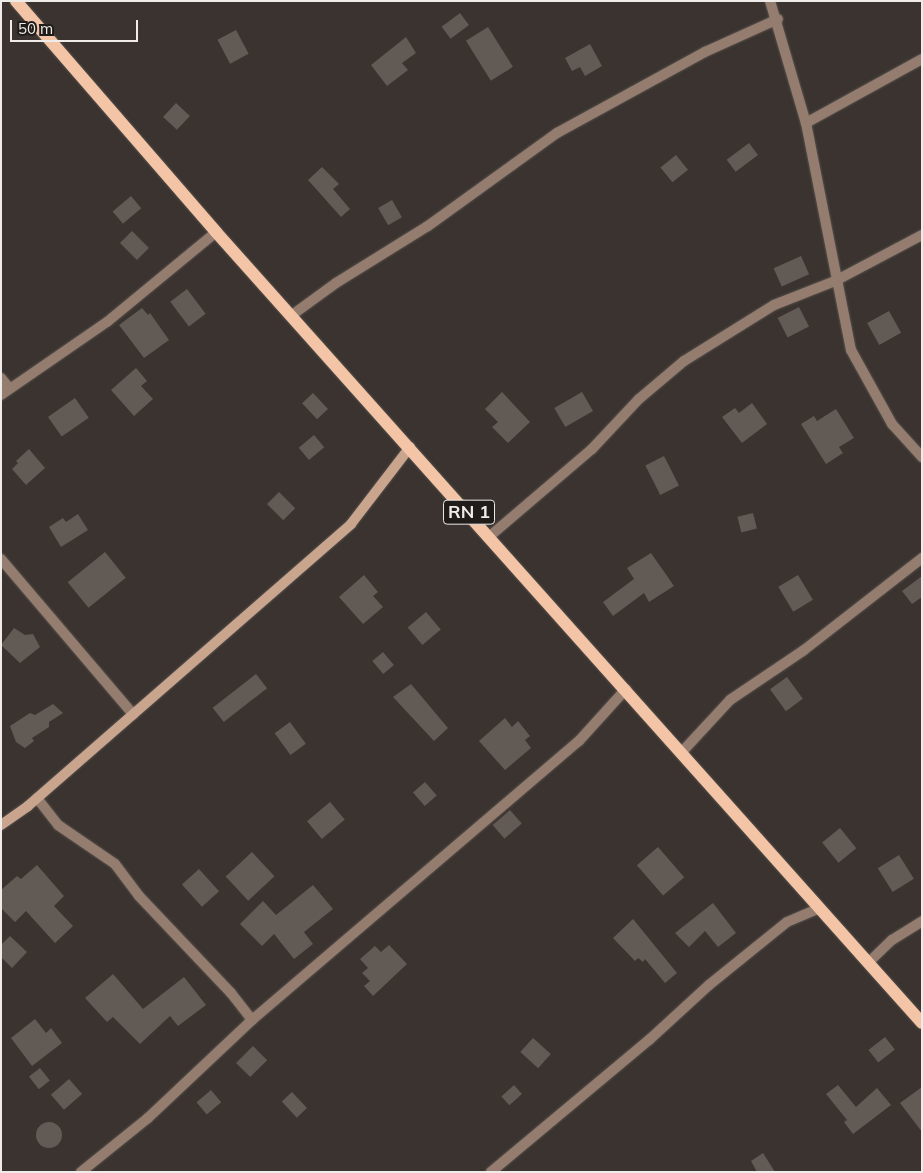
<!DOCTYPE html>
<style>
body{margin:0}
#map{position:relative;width:923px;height:1173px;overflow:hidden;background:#3a332f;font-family:Mulish,sans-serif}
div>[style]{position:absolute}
.building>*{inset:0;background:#625a55;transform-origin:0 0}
.round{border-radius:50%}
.roads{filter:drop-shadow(0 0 1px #57504d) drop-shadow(0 0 1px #57504d)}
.street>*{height:10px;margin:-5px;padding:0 5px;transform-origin:5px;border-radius:5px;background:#947d6e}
.secondary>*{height:10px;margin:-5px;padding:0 5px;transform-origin:5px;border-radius:5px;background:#c9a58e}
.primary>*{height:12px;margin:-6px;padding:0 6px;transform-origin:6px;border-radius:6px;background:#f3c4a6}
span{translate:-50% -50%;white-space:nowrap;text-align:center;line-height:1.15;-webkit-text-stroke:4px #1f1c1a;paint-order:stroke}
.shield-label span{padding:1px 4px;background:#1f1c1a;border:1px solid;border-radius:4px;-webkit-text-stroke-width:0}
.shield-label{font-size:18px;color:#efebe8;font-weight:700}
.frame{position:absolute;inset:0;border:2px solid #efebe8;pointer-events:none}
.scale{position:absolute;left:10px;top:20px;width:128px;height:22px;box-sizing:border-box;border:2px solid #efebe8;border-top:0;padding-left:6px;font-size:15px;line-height:18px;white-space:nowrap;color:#efebe8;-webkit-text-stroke:4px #1f1c1a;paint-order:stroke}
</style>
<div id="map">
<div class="building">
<i style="left:460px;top:13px;width:15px;height:23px;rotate:53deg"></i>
<i style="left:488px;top:27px;width:47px;height:26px;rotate:58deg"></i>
<i style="left:236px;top:30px;width:27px;height:21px;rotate:62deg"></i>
<i style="clip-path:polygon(406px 37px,416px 53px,402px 63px,408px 70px,387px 86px,371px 65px)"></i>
<i style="clip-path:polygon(590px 44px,602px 66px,585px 76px,580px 67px,572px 71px,565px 58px)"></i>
<i style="left:176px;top:103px;width:19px;height:19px;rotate:43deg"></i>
<i style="left:749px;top:143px;width:15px;height:28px;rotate:53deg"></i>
<i style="left:676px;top:155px;width:19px;height:20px;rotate:51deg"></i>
<i style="clip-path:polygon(322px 167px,339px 184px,333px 189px,350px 209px,341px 217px,308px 180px)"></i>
<i style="left:131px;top:196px;width:16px;height:24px;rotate:50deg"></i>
<i style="left:392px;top:200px;width:20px;height:16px;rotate:60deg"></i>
<i style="left:132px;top:231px;width:24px;height:17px;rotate:45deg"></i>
<i style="left:801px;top:256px;width:20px;height:30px;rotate:66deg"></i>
<i style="left:187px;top:289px;width:31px;height:21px;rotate:53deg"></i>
<i style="left:799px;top:307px;width:22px;height:24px;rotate:63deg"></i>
<i style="clip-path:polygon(142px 308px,148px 315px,150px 313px,169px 340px,144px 358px,119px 325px)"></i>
<i style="left:889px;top:311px;width:25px;height:25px;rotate:61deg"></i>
<i style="clip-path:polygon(136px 368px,147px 381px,141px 386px,153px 399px,134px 416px,111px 390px)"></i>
<i style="clip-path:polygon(502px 392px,530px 422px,508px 443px,492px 427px,498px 422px,485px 409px)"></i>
<i style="left:582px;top:392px;width:22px;height:32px;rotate:60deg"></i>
<i style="left:313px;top:393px;width:22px;height:15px;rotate:47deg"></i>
<i style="left:75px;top:398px;width:24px;height:33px;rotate:55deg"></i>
<i style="clip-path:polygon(752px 403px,767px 424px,742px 443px,722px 417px,735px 408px,739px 413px)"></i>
<i style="clip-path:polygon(836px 409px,854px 438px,839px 447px,843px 453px,826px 464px,801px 424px,814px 416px,817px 421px)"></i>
<i style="left:314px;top:435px;width:16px;height:20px;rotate:50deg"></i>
<i style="clip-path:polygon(29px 449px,45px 468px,26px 485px,12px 469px,18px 463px,16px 461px)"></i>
<i style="left:664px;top:456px;width:33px;height:21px;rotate:63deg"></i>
<i style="left:279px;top:492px;width:23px;height:17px;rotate:45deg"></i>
<i style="left:753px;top:513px;width:16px;height:16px;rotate:76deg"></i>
<i style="clip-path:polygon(78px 514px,88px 530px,61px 547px,49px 527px,63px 518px,66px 522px)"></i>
<i style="left:105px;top:552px;width:33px;height:48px;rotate:51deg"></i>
<i style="clip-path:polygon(651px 553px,674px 586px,649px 602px,644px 593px,613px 616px,603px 602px,634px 579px,627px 568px)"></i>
<i style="clip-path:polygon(364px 575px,378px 592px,373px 596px,383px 607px,363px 624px,339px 597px)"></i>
<i style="left:798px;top:575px;width:29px;height:23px;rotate:59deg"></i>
<i style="clip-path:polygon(922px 576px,922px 597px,912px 604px,902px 591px)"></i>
<i style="left:426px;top:612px;width:23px;height:24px;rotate:50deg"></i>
<i style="clip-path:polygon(14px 628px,25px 635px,33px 634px,40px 647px,20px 663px,1px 645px)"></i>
<i style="left:383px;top:652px;width:17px;height:14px;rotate:50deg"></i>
<i style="left:256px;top:674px;width:18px;height:55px;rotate:52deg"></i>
<i style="left:787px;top:677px;width:27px;height:21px;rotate:54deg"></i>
<i style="clip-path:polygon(411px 684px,448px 728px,434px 741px,393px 697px)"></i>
<i style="clip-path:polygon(53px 704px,63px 713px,49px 722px,49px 727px,32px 738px,34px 741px,25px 748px,16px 742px,10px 726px,30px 713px,35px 715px)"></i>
<i style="clip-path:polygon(505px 718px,512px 727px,518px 721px,530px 736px,525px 740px,531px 748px,505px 770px,479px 741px)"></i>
<i style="left:290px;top:722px;width:27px;height:19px;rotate:54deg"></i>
<i style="left:425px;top:782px;width:18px;height:16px;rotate:49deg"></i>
<i style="left:330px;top:802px;width:23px;height:30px;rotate:50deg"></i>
<i style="left:510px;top:810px;width:18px;height:23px;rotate:49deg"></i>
<i style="left:840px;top:828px;width:26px;height:23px;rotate:51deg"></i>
<i style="left:658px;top:847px;width:40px;height:28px;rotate:49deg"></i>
<i style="left:252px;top:852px;width:33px;height:36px;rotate:47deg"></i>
<i style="left:899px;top:855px;width:28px;height:25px;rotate:58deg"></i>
<i style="clip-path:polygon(37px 865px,64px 896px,54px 906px,73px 926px,55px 943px,26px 911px,15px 922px,1px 908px,1px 890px,17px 876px,21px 879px)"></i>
<i style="left:199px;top:869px;width:30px;height:23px;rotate:48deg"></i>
<i style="clip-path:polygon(313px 885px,333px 909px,304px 932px,313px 944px,294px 959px,274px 934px,262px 946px,240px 924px,263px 901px,276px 915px)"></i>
<i style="clip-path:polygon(713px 903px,736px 933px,718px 947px,705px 931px,689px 947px,675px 933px)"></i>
<i style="clip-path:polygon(633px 919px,677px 973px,665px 983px,645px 959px,643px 962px,638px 958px,635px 961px,613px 938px)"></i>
<i style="clip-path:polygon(10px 936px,27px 952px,12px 968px,1px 957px,1px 945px)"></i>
<i style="clip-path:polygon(389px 945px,407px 964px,373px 996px,364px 986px,370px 981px,362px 973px,368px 968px,360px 959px,375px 946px,381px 952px)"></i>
<i style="clip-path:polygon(113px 974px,143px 1009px,184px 977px,206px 1005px,178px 1026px,170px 1016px,140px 1044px,113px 1017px,107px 1022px,85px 998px)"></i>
<i style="clip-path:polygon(35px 1019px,46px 1033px,51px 1028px,62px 1043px,32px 1066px,11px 1038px)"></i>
<i style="left:885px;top:1037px;width:16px;height:21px;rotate:52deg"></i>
<i style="left:533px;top:1038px;width:24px;height:19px;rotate:42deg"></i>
<i style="left:253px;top:1046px;width:20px;height:24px;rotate:45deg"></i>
<i style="left:40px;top:1068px;width:16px;height:14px;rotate:52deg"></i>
<i style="left:69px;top:1079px;width:20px;height:24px;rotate:49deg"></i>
<i style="left:514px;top:1085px;width:12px;height:17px;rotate:48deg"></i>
<i style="clip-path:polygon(838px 1085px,856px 1107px,877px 1088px,891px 1105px,853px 1134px,844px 1122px,847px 1120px,826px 1094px)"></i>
<i style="clip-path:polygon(922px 1087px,922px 1132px,900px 1103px)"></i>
<i style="left:211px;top:1090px;width:16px;height:19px;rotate:50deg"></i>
<i style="left:292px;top:1092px;width:22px;height:14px;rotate:47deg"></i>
<i class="round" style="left:36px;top:1122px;width:26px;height:26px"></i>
<i style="clip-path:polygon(763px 1153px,775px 1172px,757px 1172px,751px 1161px)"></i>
</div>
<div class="roads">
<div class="street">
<i style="left:770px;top:1px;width:127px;rotate:73.6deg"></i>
<i style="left:806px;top:123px;width:231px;rotate:78.8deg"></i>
<i style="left:851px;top:350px;width:85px;rotate:61deg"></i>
<i style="left:892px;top:424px;width:45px;rotate:47.7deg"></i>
<i style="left:806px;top:123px;width:132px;rotate:-28.9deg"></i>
<i style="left:292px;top:315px;width:54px;rotate:-36deg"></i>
<i style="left:336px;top:283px;width:108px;rotate:-31.8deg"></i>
<i style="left:428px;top:226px;width:159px;rotate:-35.8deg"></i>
<i style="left:557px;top:133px;width:169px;rotate:-28.7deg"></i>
<i style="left:705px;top:52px;width:80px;rotate:-24.3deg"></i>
<i style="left:1px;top:378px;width:13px;rotate:51deg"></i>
<i style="left:1px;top:395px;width:129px;rotate:-34.6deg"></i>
<i style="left:107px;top:322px;width:141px;rotate:-39.5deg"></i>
<i style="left:490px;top:536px;width:134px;rotate:-40.5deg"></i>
<i style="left:592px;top:449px;width:69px;rotate:-46.8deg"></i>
<i style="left:639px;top:399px;width:59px;rotate:-40.2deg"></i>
<i style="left:684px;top:361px;width:106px;rotate:-31.9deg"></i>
<i style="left:774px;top:305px;width:66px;rotate:-21.5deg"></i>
<i style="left:835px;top:281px;width:98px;rotate:-27.9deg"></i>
<i style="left:1px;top:559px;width:204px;rotate:49.6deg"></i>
<i style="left:681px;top:753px;width:72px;rotate:-47.2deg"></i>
<i style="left:730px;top:700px;width:89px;rotate:-34deg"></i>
<i style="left:804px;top:650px;width:150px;rotate:-37.9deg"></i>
<i style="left:37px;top:798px;width:34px;rotate:52deg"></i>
<i style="left:58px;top:825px;width:69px;rotate:34.4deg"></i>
<i style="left:115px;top:864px;width:40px;rotate:53deg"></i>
<i style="left:139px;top:896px;width:134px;rotate:46.5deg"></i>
<i style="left:231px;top:993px;width:34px;rotate:52deg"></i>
<i style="left:869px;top:962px;width:32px;rotate:-44deg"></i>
<i style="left:892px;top:940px;width:36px;rotate:-32deg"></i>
<i style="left:81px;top:1172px;width:86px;rotate:-38.9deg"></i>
<i style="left:148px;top:1118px;width:143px;rotate:-43.3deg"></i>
<i style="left:252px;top:1020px;width:430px;rotate:-40.5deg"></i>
<i style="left:579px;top:741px;width:70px;rotate:-47.9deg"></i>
<i style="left:491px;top:1172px;width:206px;rotate:-39.9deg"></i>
<i style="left:649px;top:1040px;width:81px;rotate:-42.5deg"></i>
<i style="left:709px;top:985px;width:100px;rotate:-38.9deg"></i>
<i style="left:787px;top:922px;width:36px;rotate:-23deg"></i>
</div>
<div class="secondary">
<i style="left:1px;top:825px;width:33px;rotate:-35deg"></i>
<i style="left:28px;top:806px;width:429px;rotate:-41.1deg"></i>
<i style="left:351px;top:524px;width:97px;rotate:-52.5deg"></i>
</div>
<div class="primary">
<i style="left:16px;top:1px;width:306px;rotate:49.1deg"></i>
<i style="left:216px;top:232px;width:1060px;rotate:48.25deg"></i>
</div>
</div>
<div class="shield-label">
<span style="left:469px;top:512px">RN 1</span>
</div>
<div class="frame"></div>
<div class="scale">50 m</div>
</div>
